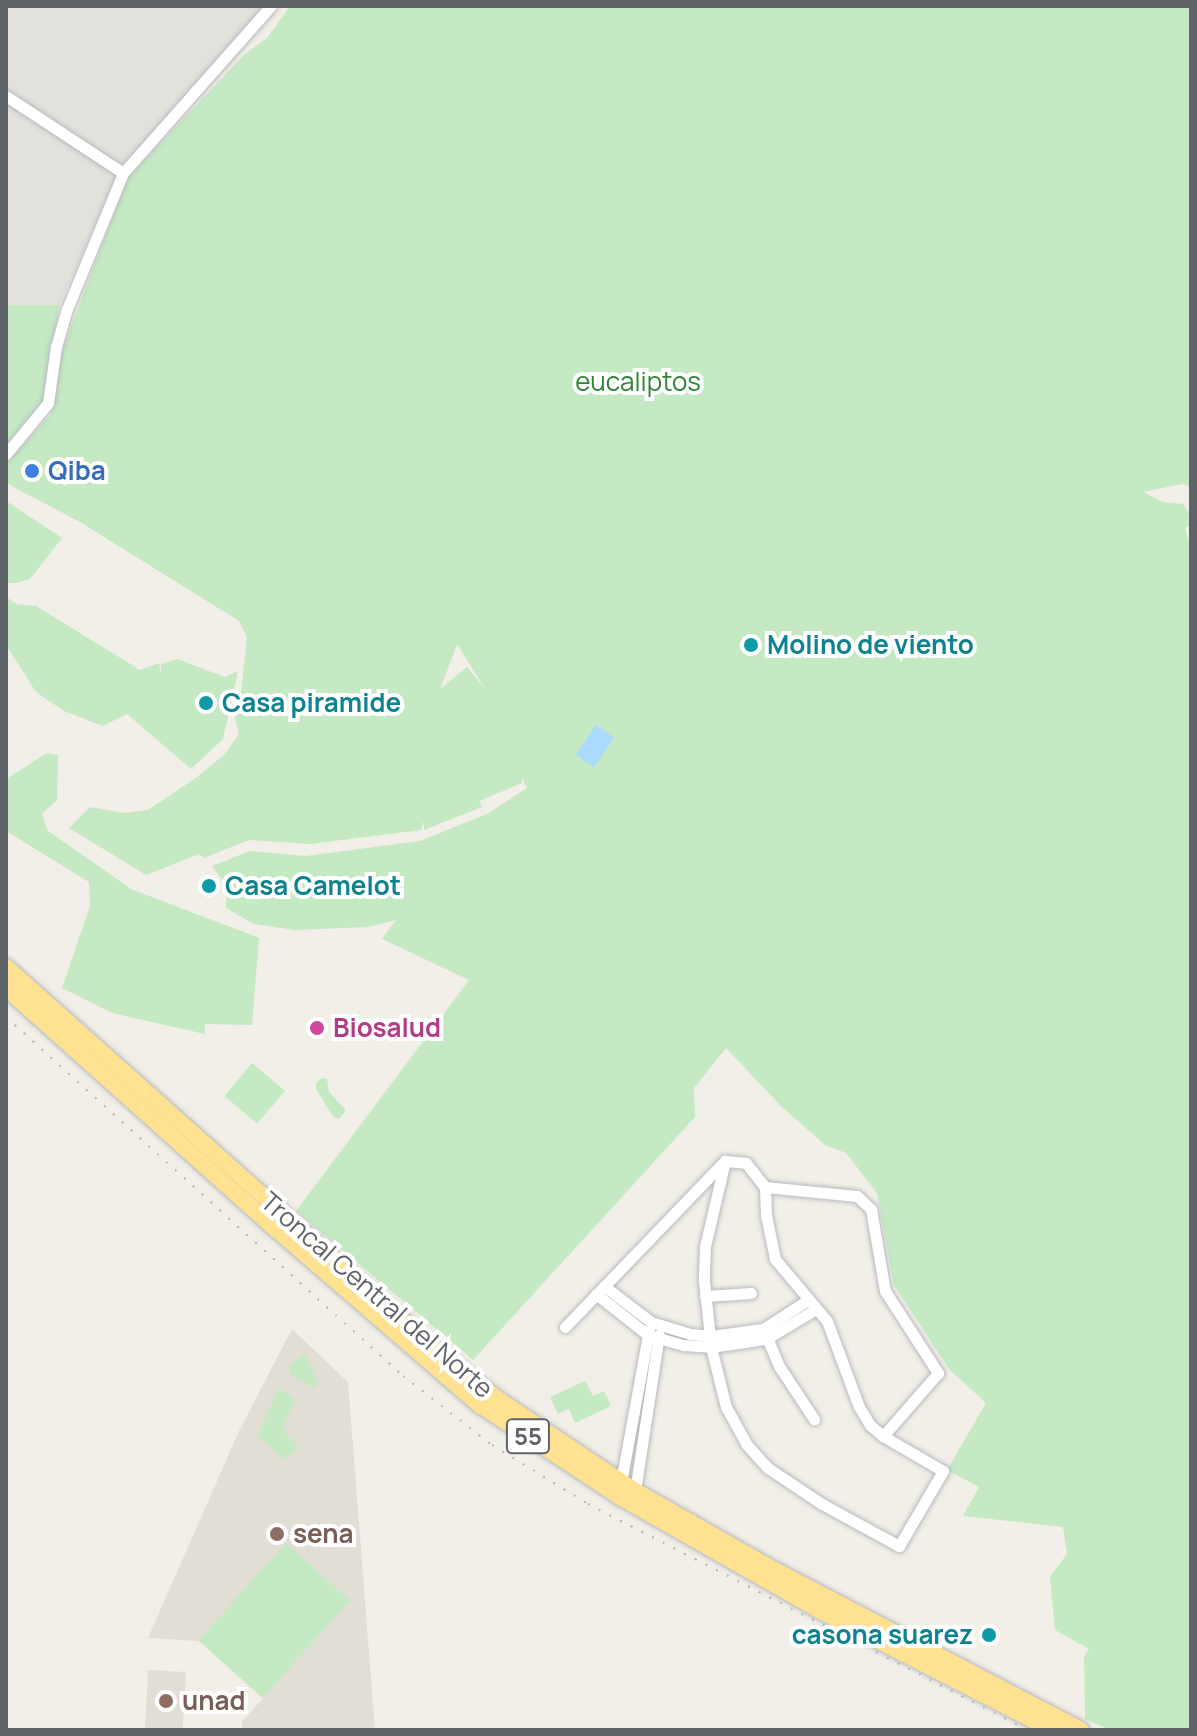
<!DOCTYPE html>
<style>
body{margin:0}
#map{position:relative;width:1197px;height:1736px;overflow:hidden;background:#f1efe7;font-family:Manrope,sans-serif}
div>[style]{position:absolute}
.industrial>*{inset:0;background:#e2e1dc}
.education>*{inset:0;background:#e1ded5;transform-origin:0 0}
.green>*{inset:0;background:#c4e9c3;transform-origin:0 0}
.water>*{inset:0;background:#aadaff;transform-origin:0 0}
.roads{filter:drop-shadow(0 0 2px #b7babe) drop-shadow(0 0 2px #b7babe)}
.minor>*{height:11px;margin:-5.5px;padding:0 5.5px;transform-origin:5.5px;border-radius:5.5px;background:#fff}
.highway>*{height:16px;margin:-8px;padding:0 8px;transform-origin:8px;border-radius:8px;background:#ffe291}
.rail>*{height:2px;margin-top:-1px;transform-origin:0;background:repeating-linear-gradient(90deg,#b6b7b8 0 2px,transparent 0 12px)}
.dots>*{width:22px;height:22px;translate:-50% -50%;box-sizing:border-box;border:4px solid #fff;border-radius:50%}
span{translate:-50% -50%;white-space:nowrap;text-align:center;line-height:1.15;-webkit-text-stroke:8px #fff;paint-order:stroke}
.shield-label span{padding:2px 6px;background:#fff;border:2px solid;border-radius:6px;-webkit-text-stroke-width:0}
.shield-label{font-size:24px;color:#5e6368;font-weight:700}
.park-label{font-size:26px;color:#318435}
.shop-label{font-size:26px;color:#366cbe;font-weight:700}
.left{translate:0 -50%;text-align:left}
.culture-label{font-size:26px;color:#0d838f;font-weight:700}
.right{translate:-100% -50%;text-align:right}
.hotel-label{font-size:26px;color:#b23c85;font-weight:700}
.street-label{font-size:26px;color:#5e6368}
.education-label{font-size:26px;color:#785e54;font-weight:700}
.frame{position:absolute;inset:0;border:8px solid #5e6368;pointer-events:none}
</style>
<div id="map">
<div class="industrial">
<i style="clip-path:polygon(6px 6px,264px 6px,120px 171px,59px 305px,6px 305px)"></i>
</div>
<div class="education">
<i style="clip-path:polygon(292px 1329px,348px 1382px,375px 1730px,242px 1730px,242px 1722px,263px 1698px,199px 1641px,148px 1638px,239px 1431px)"></i>
<i style="left:148px;top:1670px;width:38px;height:60px;rotate:3deg"></i>
</div>
<div class="green">
<i style="clip-path:polygon(evenodd,290px 6px,1191px 6px,1191px 487px,1182px 484px,1143px 492px,1163px 502px,1183px 504px,1191px 517px,1191px 524px,1185px 528px,1191px 549px,1191px 1730px,1110px 1730px,1085px 1719px,1084px 1657px,1089px 1649px,1055px 1630px,1050px 1577px,1067px 1554px,1063px 1527px,963px 1516px,979px 1487px,947px 1470px,986px 1403px,949px 1369px,894px 1285px,877px 1193px,846px 1153px,825px 1145px,781px 1106px,726px 1048px,694px 1088px,695px 1117px,473px 1360px,296px 1211px,469px 980px,382px 939px,396px 920px,369px 927px,295px 930px,254px 924px,226px 908px,227px 886px,212px 866px,250px 851px,306px 856px,420px 841px,487px 814px,527px 788px,522px 777px,522px 783px,479px 801px,482px 807px,424px 830px,424px 821px,421px 830px,310px 844px,249px 840px,204px 858px,199px 854px,146px 875px,69px 828px,90px 807px,124px 813px,148px 810px,197px 777px,224px 755px,239px 734px,235px 717px,240px 702px,247px 638px,239px 621px,80px 522px,6px 483px,6px 464px,50px 415px,60px 356px,128px 177px,244px 55px,268px 37px,290px 6px,457px 645px,458px 645px,485px 689px,467px 667px,440px 689px,457px 645px)"></i>
<i style="clip-path:polygon(6px 305px,59px 305px,44px 406px,6px 448px)"></i>
<i style="clip-path:polygon(6px 501px,62px 538px,30px 579px,17px 583px,6px 583px)"></i>
<i style="clip-path:polygon(6px 597px,16px 604px,36px 606px,140px 670px,159px 663px,161px 674px,161px 664px,177px 659px,225px 677px,238px 671px,223px 739px,191px 769px,127px 714px,103px 726px,64px 711px,36px 692px,6px 645px)"></i>
<i style="clip-path:polygon(47px 753px,58px 755px,57px 800px,42px 814px,47px 830px,131px 889px,259px 938px,252px 1025px,205px 1024px,205px 1034px,112px 1013px,62px 988px,90px 906px,89px 882px,6px 831px,6px 779px)"></i>
<i style="left:252px;top:1063px;width:43px;height:43px;rotate:40deg"></i>
<i style="clip-path:polygon(322px 1078px,327px 1079px,329px 1092px,346px 1110px,339px 1119px,334px 1118px,316px 1089px,316px 1083px)"></i>
<i style="clip-path:polygon(305px 1354px,318px 1383px,314px 1388px,290px 1374px,290px 1365px)"></i>
<i style="clip-path:polygon(585px 1381px,593px 1396px,604px 1391px,611px 1406px,575px 1423px,569px 1409px,558px 1414px,550px 1397px)"></i>
<i style="clip-path:polygon(279px 1388px,295px 1399px,282px 1429px,298px 1447px,286px 1460px,258px 1435px)"></i>
<i style="left:286px;top:1543px;width:86px;height:131px;rotate:42deg"></i>
</div>
<div class="water">
<i style="left:596px;top:725px;width:22px;height:36px;rotate:34deg"></i>
</div>
<div class="roads">
<div class="minor">
<i style="left:6px;top:96px;width:140px;rotate:33.3deg"></i>
<i style="left:6px;top:454px;width:66px;rotate:-50.5deg"></i>
<i style="left:48px;top:403px;width:57px;rotate:-81.9deg"></i>
<i style="left:56px;top:347px;width:40px;rotate:-74deg"></i>
<i style="left:67px;top:309px;width:147px;rotate:-67.6deg"></i>
<i style="left:123px;top:173px;width:223px;rotate:-48.5deg"></i>
<i style="left:725px;top:1161px;width:87px;rotate:103.2deg"></i>
<i style="left:705px;top:1246px;width:35px;rotate:92deg"></i>
<i style="left:704px;top:1281px;width:66px;rotate:83.9deg"></i>
<i style="left:711px;top:1347px;width:62px;rotate:76deg"></i>
<i style="left:726px;top:1407px;width:43px;rotate:61.1deg"></i>
<i style="left:747px;top:1445px;width:31px;rotate:48deg"></i>
<i style="left:768px;top:1468px;width:65px;rotate:33.7deg"></i>
<i style="left:822px;top:1504px;width:88px;rotate:28.6deg"></i>
<i style="left:899px;top:1546px;width:87px;rotate:-59.6deg"></i>
<i style="left:943px;top:1471px;width:69px;rotate:-149.7deg"></i>
<i style="left:883px;top:1436px;width:17px;rotate:-140deg"></i>
<i style="left:870px;top:1425px;width:21px;rotate:-121deg"></i>
<i style="left:859px;top:1407px;width:92px;rotate:-110.4deg"></i>
<i style="left:827px;top:1321px;width:81px;rotate:-130deg"></i>
<i style="left:775px;top:1259px;width:45px;rotate:-101.6deg"></i>
<i style="left:766px;top:1215px;width:28px;rotate:-92deg"></i>
<i style="left:604px;top:1286px;width:59px;rotate:37.5deg"></i>
<i style="left:651px;top:1322px;width:41px;rotate:17.1deg"></i>
<i style="left:690px;top:1334px;width:21px;rotate:5deg"></i>
<i style="left:711px;top:1336px;width:52px;rotate:-7.7deg"></i>
<i style="left:763px;top:1329px;width:54px;rotate:-32.8deg"></i>
<i style="left:596px;top:1294px;width:66px;rotate:38.3deg"></i>
<i style="left:648px;top:1335px;width:37px;rotate:16deg"></i>
<i style="left:684px;top:1345px;width:27px;rotate:4deg"></i>
<i style="left:711px;top:1347px;width:56px;rotate:-8.3deg"></i>
<i style="left:766px;top:1339px;width:58px;rotate:-31deg"></i>
<i style="left:705px;top:1296px;width:46px;rotate:-3.7deg"></i>
<i style="left:565px;top:1327px;width:231px;rotate:-46.1deg"></i>
<i style="left:725px;top:1161px;width:21px;rotate:5deg"></i>
<i style="left:746px;top:1163px;width:31px;rotate:52deg"></i>
<i style="left:765px;top:1187px;width:92px;rotate:5.6deg"></i>
<i style="left:857px;top:1196px;width:19px;rotate:43deg"></i>
<i style="left:871px;top:1209px;width:83px;rotate:80.3deg"></i>
<i style="left:885px;top:1291px;width:98px;rotate:57.1deg"></i>
<i style="left:938px;top:1373px;width:84px;rotate:131.1deg"></i>
<i style="left:765px;top:1333px;width:36px;rotate:67deg"></i>
<i style="left:779px;top:1366px;width:64px;rotate:56.6deg"></i>
<i style="left:621px;top:1482px;width:155px;rotate:-79.6deg"></i>
<i style="left:635px;top:1491px;width:158px;rotate:-81.3deg"></i>
</div>
<div class="highway">
<i style="left:6px;top:967px;width:577px;rotate:41.7deg"></i>
<i style="left:437px;top:1351px;width:79px;rotate:38.3deg"></i>
<i style="left:499px;top:1400px;width:164px;rotate:33.8deg"></i>
<i style="left:635px;top:1491px;width:152px;rotate:29.6deg"></i>
<i style="left:767px;top:1566px;width:354px;rotate:27.6deg"></i>
<i style="left:6px;top:988px;width:363px;rotate:41.8deg"></i>
<i style="left:277px;top:1230px;width:268px;rotate:40.8deg"></i>
<i style="left:480px;top:1405px;width:168px;rotate:33.3deg"></i>
<i style="left:620px;top:1497px;width:227px;rotate:29.6deg"></i>
<i style="left:817px;top:1609px;width:264px;rotate:27.2deg"></i>
</div>
</div>
<div class="rail">
<i style="left:6px;top:1017px;width:535px;rotate:42.12deg"></i>
<i style="left:403px;top:1376px;width:113px;rotate:37.8deg"></i>
<i style="left:492px;top:1445px;width:113px;rotate:31.6deg"></i>
<i style="left:588px;top:1504px;width:495px;rotate:27.2deg"></i>
</div>
<div class="dots">
<i style="left:32px;top:471px;background:#3f7fe0"></i>
<i style="left:751px;top:645px;background:#0f9aa8"></i>
<i style="left:206px;top:703px;background:#0f9aa8"></i>
<i style="left:209px;top:886px;background:#0f9aa8"></i>
<i style="left:317px;top:1028px;background:#d1479c"></i>
<i style="left:277px;top:1534px;background:#8d6e63"></i>
<i style="left:989px;top:1635px;background:#0f9aa8"></i>
<i style="left:166px;top:1701px;background:#8d6e63"></i>
</div>
<div class="shield-label">
<span style="left:528px;top:1436px">55</span>
</div>
<div class="park-label">
<span style="left:638px;top:382px">eucaliptos</span>
</div>
<div class="shop-label">
<span class="left" style="left:48px;top:471px">Qiba</span>
</div>
<div class="culture-label">
<span class="left" style="left:767px;top:645px">Molino de viento</span>
<span class="left" style="left:222px;top:703px">Casa piramide</span>
<span class="left" style="left:225px;top:886px">Casa Camelot</span>
<span class="right" style="left:973px;top:1635px">casona suarez</span>
</div>
<div class="hotel-label">
<span class="left" style="left:333px;top:1028px">Biosalud</span>
</div>
<div class="street-label">
<span style="left:377px;top:1295px;rotate:41deg">Troncal Central del Norte</span>
</div>
<div class="education-label">
<span class="left" style="left:293px;top:1534px">sena</span>
<span class="left" style="left:182px;top:1701px">unad</span>
</div>
<div class="frame"></div>
</div>
